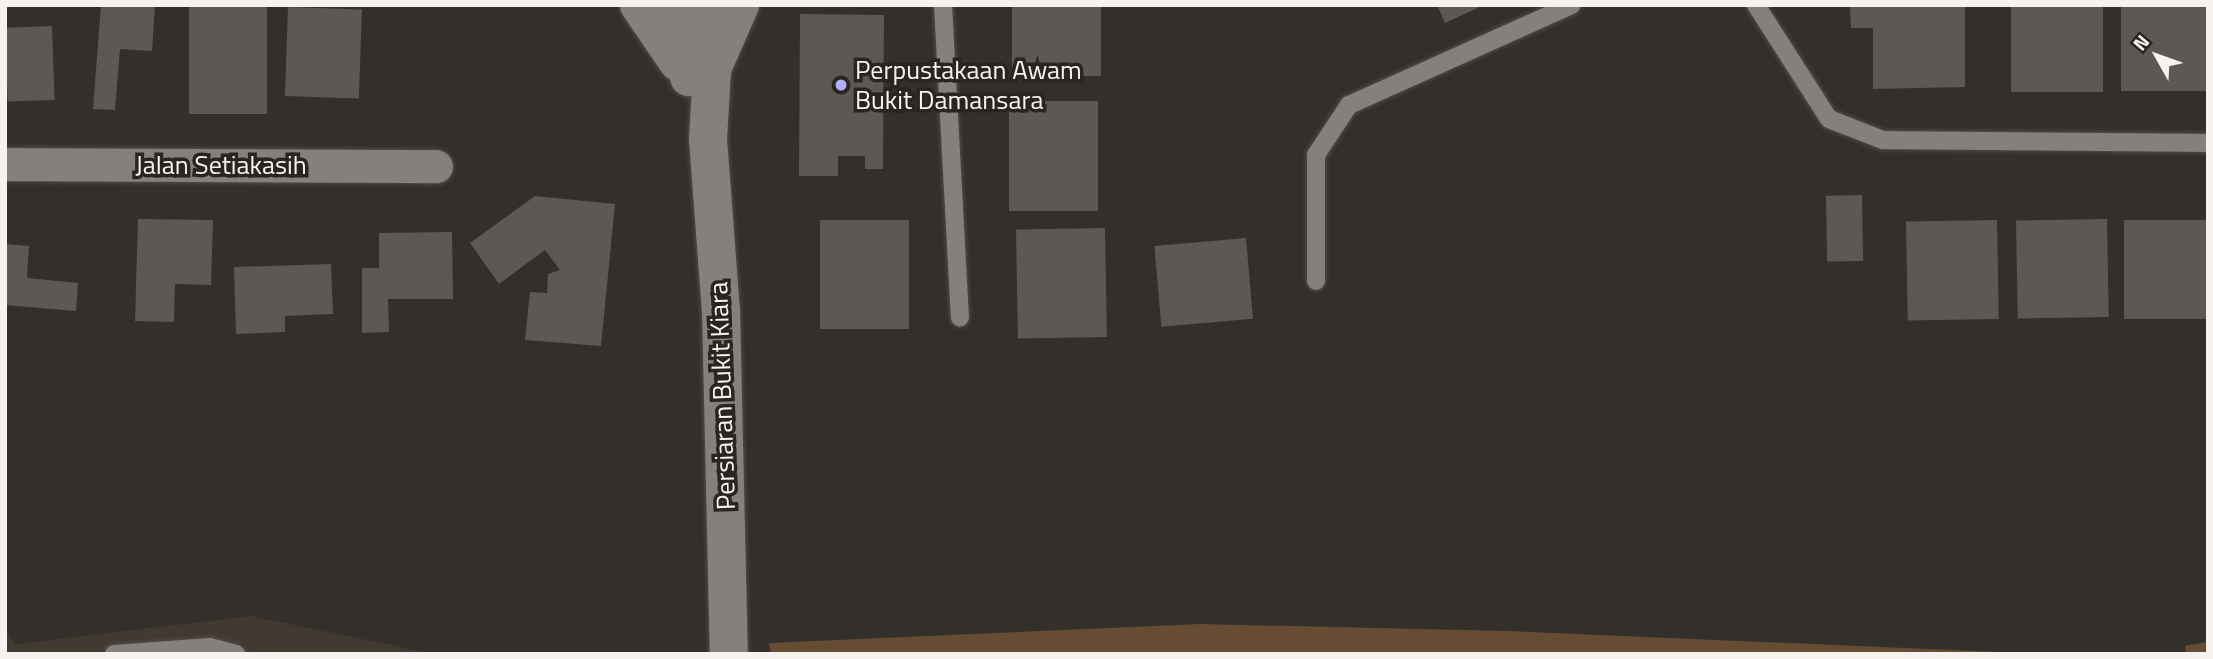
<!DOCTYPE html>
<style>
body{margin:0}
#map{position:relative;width:2213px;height:659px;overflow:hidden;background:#332f2b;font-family:"Titillium Web",sans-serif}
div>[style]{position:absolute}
.built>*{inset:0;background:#423931}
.green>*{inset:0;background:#664c33}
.building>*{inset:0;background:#5d5854;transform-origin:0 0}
.roads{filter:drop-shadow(0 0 2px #4f4c48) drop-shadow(0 0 2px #4f4c48)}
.lane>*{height:18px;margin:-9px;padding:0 9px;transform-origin:9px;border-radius:9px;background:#85807c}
.street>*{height:33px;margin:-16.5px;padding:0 16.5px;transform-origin:16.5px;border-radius:16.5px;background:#85807c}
.secondary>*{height:38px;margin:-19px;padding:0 19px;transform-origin:19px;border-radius:19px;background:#85807c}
.dots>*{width:19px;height:19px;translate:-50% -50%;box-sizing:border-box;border:4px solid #292521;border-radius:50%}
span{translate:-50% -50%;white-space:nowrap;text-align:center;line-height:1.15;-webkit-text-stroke:7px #292521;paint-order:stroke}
.poi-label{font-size:26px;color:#f5f2f0}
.left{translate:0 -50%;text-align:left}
.street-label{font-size:26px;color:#f5f2f0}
.frame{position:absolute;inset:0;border:7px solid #f5f2f0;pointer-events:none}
.north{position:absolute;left:2122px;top:21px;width:70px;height:70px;-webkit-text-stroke:5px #292521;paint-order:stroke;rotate:310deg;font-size:19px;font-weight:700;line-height:28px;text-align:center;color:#f5f2f0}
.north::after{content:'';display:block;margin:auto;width:24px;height:32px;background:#f5f2f0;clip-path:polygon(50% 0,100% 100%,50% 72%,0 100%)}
</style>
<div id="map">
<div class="built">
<i style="clip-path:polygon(251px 616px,434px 654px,5px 654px,5px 630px,16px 644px)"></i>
</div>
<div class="green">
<i style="clip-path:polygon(1200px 624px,1508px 631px,2045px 654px,771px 654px,769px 643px)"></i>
<i style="clip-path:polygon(2208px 642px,2208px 654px,2186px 654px,2185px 646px)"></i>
</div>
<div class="building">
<i style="clip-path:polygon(101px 5px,155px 5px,152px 51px,120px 49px,115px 110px,93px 109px)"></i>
<i style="left:189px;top:5px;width:78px;height:109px"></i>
<i style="left:1012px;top:5px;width:89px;height:71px"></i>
<i style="clip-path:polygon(1437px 5px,1484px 5px,1445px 23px)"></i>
<i style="clip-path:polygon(1850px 5px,1965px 5px,1965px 87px,1873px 89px,1873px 28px,1851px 28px)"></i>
<i style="left:2011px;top:5px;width:92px;height:87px"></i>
<i style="left:2121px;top:5px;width:87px;height:86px"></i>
<i style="left:288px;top:7px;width:74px;height:89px;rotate:2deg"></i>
<i style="clip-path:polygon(800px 14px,884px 15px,883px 169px,865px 169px,865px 156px,838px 156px,838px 176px,799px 176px)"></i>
<i style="left:52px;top:26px;width:74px;height:47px;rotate:88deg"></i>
<i style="left:1009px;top:101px;width:89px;height:110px"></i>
<i style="left:1862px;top:195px;width:66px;height:36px;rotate:89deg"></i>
<i style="clip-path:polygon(535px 196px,615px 204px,601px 346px,525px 340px,530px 292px,547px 293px,548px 274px,560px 270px,545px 250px,499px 284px,470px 243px)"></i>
<i style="clip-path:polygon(138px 219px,213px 220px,211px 285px,175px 284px,174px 322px,135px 321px)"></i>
<i style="left:2107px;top:219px;width:98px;height:91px;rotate:89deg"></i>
<i style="left:909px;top:220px;width:109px;height:89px;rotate:90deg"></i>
<i style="left:1997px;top:220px;width:99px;height:91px;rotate:89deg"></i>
<i style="left:2208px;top:220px;width:99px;height:84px;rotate:90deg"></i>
<i style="left:1105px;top:228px;width:109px;height:89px;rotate:89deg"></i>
<i style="clip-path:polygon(452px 232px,453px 299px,388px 299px,389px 332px,362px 333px,362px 268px,379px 268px,379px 233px)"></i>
<i style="left:1246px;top:238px;width:81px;height:92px;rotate:85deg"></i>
<i style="clip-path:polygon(5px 244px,29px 246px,27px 278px,78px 283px,76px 311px,5px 305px)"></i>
<i style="clip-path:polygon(331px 264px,333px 314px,285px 316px,285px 332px,236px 334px,234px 267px)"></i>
</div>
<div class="roads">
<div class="lane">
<i style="left:943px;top:5px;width:313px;rotate:86.9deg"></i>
<i style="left:1756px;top:5px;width:135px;rotate:57.4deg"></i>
<i style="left:1829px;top:119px;width:58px;rotate:21.3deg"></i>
<i style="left:1883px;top:140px;width:325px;rotate:0.5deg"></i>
<i style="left:1316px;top:281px;width:126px;rotate:-90deg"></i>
<i style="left:1316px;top:155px;width:60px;rotate:-56.6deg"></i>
<i style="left:1349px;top:105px;width:244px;rotate:-24.2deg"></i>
<i style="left:114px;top:654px;width:96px;rotate:-4.2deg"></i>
<i style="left:210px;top:647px;width:27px;rotate:15deg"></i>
</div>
<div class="street">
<i style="left:5px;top:164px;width:431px;rotate:0.3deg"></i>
</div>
<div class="secondary">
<i style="left:639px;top:5px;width:69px;rotate:55.6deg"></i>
<i style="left:673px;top:5px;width:74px;rotate:77.5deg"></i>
<i style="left:701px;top:5px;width:66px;rotate:80.4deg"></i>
<i style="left:712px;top:70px;width:69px;rotate:93.3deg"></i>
<i style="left:708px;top:139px;width:171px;rotate:85.7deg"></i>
<i style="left:721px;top:310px;width:344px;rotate:88.7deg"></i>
<i style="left:713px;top:67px;width:68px;rotate:-66.5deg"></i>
</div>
</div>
<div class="dots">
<i style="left:841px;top:85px;background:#b2adf9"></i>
</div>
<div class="poi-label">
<span class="left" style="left:855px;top:85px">Perpustakaan Awam<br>Bukit Damansara</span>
</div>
<div class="street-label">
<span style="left:221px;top:165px">Jalan Setiakasih</span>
<span style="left:722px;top:396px;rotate:-92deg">Persiaran Bukit Kiara</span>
</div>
<div class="frame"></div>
<div class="north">N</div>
</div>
